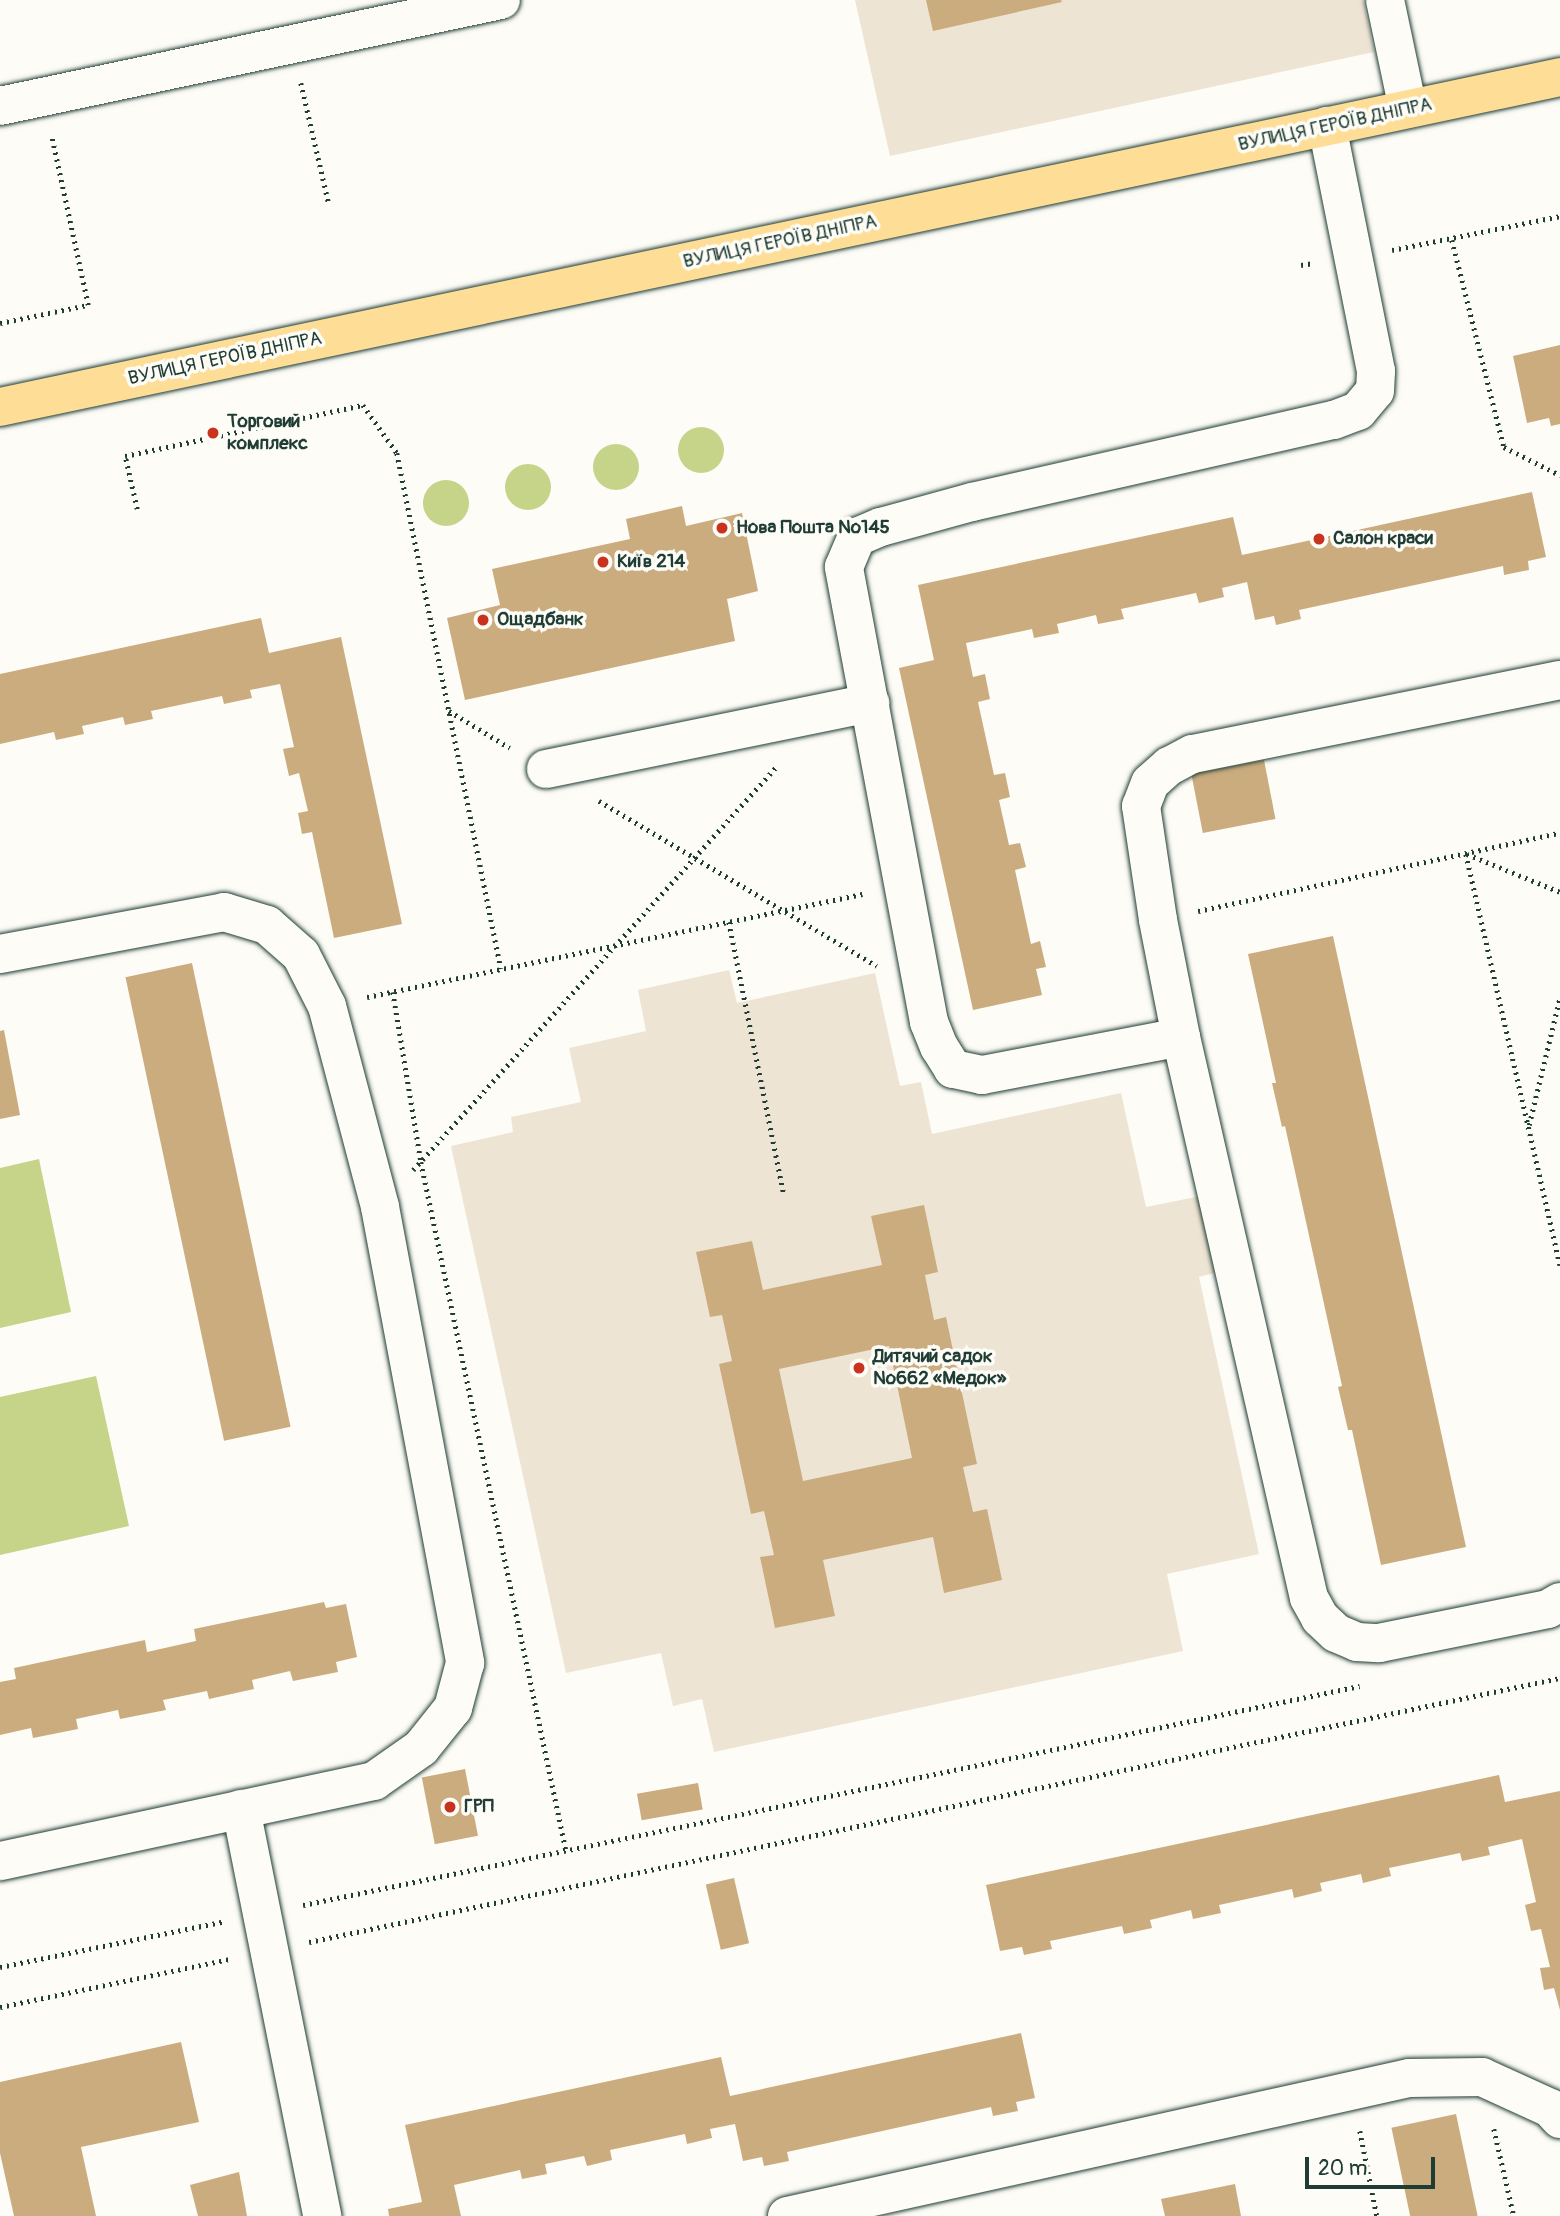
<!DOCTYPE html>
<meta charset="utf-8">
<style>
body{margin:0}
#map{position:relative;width:1560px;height:2216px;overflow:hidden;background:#fdfcf7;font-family:Pangolin,sans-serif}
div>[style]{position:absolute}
.built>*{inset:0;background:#eee4d3}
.green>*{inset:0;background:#c5d488}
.round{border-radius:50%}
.building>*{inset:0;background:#cbac7f;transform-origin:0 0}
.path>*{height:4.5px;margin-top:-2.25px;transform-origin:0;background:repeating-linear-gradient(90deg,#1f3d34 0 2px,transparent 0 7px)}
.roads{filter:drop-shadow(0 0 2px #1f3d34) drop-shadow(0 0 2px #1f3d34)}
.minor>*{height:38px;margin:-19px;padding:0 19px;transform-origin:19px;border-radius:19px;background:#fdfcf7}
.major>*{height:38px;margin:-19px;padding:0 19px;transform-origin:19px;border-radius:19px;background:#fedd96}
.dots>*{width:19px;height:19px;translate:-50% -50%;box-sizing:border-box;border:4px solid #fdfcf7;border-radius:50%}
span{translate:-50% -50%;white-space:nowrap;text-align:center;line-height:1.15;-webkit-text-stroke:7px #fdfcf7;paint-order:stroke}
.street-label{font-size:19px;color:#1f3d34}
.poi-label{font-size:19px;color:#1f3d34;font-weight:700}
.left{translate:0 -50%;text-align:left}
.scale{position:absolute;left:1305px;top:2157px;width:130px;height:32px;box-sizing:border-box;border:4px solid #1f3d34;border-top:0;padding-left:9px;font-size:21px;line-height:24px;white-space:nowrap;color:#1f3d34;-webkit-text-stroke:5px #fdfcf7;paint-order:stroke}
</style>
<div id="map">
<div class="built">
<i style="clip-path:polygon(855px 0,1363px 0,1374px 52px,890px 156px)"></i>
<i style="clip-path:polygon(729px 970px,737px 1003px,875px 973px,900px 1086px,921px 1082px,932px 1134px,1121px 1093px,1146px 1207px,1201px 1196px,1218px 1272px,1199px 1277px,1259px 1554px,1167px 1574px,1183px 1651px,714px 1752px,702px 1699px,673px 1706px,661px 1653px,566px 1673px,451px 1146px,513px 1132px,511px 1117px,581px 1102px,569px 1048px,646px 1031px,638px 990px)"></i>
</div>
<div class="green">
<i class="round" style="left:678px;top:427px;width:46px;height:46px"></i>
<i class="round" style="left:593px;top:444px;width:46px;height:46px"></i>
<i class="round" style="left:505px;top:464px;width:46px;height:46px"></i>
<i class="round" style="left:423px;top:480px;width:46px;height:46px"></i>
<i style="clip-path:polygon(39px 1159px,71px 1312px,0 1328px,0 1168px)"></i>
<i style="clip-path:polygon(96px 1376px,129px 1526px,0 1555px,0 1397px)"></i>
</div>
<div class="building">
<i style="clip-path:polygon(926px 0,1061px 0,1062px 2px,933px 31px)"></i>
<i style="clip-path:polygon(1560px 345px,1560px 424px,1551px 426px,1549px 418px,1527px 423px,1513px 356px)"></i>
<i style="clip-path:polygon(1532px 492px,1546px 557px,1528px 561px,1529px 570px,1504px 575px,1503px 566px,1299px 610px,1301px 619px,1276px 625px,1274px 616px,1255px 620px,1247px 582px,1222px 588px,1224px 597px,1199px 603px,1196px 593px,1121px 609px,1124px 619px,1098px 624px,1096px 615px,1057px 624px,1059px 633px,1034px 638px,1032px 629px,966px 643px,973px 677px,985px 674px,990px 699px,978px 702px,994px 775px,1005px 773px,1010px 797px,999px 800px,1009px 845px,1020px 843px,1026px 867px,1015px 870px,1031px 944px,1040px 941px,1046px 967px,1036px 969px,1042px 995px,973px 1010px,899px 668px,934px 660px,918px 585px,1233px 517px,1242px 555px)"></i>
<i style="clip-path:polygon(682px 506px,686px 526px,742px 513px,758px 591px,727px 599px,735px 641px,465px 700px,447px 618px,500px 605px,492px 569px,630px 539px,626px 519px)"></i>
<i style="clip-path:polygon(261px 618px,269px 653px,341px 637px,402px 924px,334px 938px,312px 832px,302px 834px,298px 813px,308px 811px,299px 773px,289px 776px,283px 749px,294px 747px,280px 684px,250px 690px,252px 698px,224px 704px,222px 696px,151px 711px,153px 719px,125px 725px,123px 717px,82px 726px,84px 734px,56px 740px,54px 732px,0 744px,0 674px)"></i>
<i style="left:1264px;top:760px;width:60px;height:74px;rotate:79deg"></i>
<i style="clip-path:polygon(1333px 936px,1466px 1547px,1381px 1565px,1352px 1430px,1348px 1430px,1338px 1387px,1342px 1386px,1285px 1126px,1282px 1127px,1272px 1083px,1276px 1083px,1248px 954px)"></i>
<i style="left:192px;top:963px;width:474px;height:68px;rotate:78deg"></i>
<i style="clip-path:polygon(4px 1030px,20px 1115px,0 1119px,0 1031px)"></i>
<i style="clip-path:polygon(evenodd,924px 1205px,938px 1272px,925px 1275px,934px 1320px,946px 1317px,977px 1464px,963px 1467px,973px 1512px,987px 1509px,1002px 1580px,944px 1593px,933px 1537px,823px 1560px,835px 1616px,775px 1628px,760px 1557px,774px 1555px,764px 1511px,751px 1514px,719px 1364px,732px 1361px,722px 1315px,710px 1317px,696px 1252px,752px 1241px,763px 1290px,882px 1265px,871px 1216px,924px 1205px,889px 1346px,912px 1458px,803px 1481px,779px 1369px,889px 1346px)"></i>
<i style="clip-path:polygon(324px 1602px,326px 1608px,346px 1604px,357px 1657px,336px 1662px,338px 1672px,293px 1681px,290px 1671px,252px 1680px,254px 1689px,209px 1699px,207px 1691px,163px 1700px,166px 1710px,120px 1719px,118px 1710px,76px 1719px,78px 1729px,33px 1738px,31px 1728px,0 1735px,0 1682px,16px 1679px,14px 1668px,145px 1640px,147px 1652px,196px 1641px,194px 1629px)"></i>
<i style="left:465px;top:1769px;width:68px;height:44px;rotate:79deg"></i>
<i style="clip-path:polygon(1499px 1775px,1505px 1802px,1560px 1791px,1560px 2010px,1554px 1988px,1544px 1990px,1540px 1968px,1550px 1967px,1541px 1929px,1531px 1931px,1525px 1905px,1536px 1902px,1522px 1839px,1488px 1847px,1490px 1855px,1462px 1861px,1460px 1853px,1389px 1868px,1391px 1876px,1363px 1883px,1361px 1874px,1320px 1883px,1322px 1891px,1294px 1898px,1292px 1889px,1219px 1905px,1221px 1913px,1193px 1919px,1191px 1910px,1150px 1920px,1152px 1928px,1124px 1934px,1122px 1926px,1050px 1941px,1052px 1949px,1024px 1955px,1022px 1947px,1000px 1951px,986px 1885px)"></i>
<i style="left:698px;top:1783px;width:27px;height:62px;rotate:80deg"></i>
<i style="left:734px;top:1878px;width:67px;height:29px;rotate:77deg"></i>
<i style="clip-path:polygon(1021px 2033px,1035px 2098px,1016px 2102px,1018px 2111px,993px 2116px,991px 2107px,787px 2152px,789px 2161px,764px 2166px,762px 2157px,743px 2161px,735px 2124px,710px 2129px,712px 2138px,687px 2144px,685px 2134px,610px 2150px,612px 2160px,587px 2166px,584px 2156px,545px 2164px,547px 2174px,522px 2179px,520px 2170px,454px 2185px,461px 2216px,389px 2216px,388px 2209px,422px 2202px,405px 2125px,721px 2057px,730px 2096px)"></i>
<i style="clip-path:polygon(181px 2042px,199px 2122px,81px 2147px,96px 2216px,14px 2216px,0 2153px,0 2082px)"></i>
<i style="left:1456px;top:2114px;width:104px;height:66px;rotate:78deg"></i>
<i style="clip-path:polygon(239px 2172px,247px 2216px,198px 2216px,190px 2185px)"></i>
<i style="clip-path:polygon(1235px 2184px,1241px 2216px,1165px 2216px,1161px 2199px)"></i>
</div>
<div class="path">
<i style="left:301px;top:83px;width:124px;rotate:77deg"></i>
<i style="left:1452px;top:240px;width:213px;rotate:75.9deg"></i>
<i style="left:1504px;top:447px;width:63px;rotate:26.6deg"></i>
<i style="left:1392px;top:250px;width:171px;rotate:-11.4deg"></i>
<i style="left:1301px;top:265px;width:13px;rotate:-9deg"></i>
<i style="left:0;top:323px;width:90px;rotate:-11.6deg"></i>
<i style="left:88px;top:305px;width:171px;rotate:-102.2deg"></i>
<i style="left:137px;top:509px;width:54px;rotate:-102.8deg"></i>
<i style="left:125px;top:456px;width:243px;rotate:-12.1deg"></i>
<i style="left:363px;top:405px;width:59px;rotate:54.7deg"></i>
<i style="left:397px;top:453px;width:526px;rotate:78.6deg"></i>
<i style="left:449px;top:711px;width:71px;rotate:31.2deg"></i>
<i style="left:599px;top:801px;width:323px;rotate:30.7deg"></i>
<i style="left:1466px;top:854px;width:422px;rotate:77.1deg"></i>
<i style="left:1467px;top:854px;width:100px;rotate:22.2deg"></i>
<i style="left:1198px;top:911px;width:370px;rotate:-12.2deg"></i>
<i style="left:729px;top:922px;width:278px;rotate:78.6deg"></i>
<i style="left:393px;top:992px;width:172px;rotate:80.6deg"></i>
<i style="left:421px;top:1162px;width:703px;rotate:78.1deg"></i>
<i style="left:367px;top:997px;width:506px;rotate:-11.75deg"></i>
<i style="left:1529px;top:1125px;width:132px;rotate:-76.4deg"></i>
<i style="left:413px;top:1170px;width:544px;rotate:-47.98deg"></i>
<i style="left:303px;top:1905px;width:1079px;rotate:-11.71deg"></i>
<i style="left:309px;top:1942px;width:1279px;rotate:-11.92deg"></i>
<i style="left:0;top:1967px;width:227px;rotate:-11.5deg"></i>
<i style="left:0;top:2007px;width:234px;rotate:-11.8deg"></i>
<i style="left:1494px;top:2129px;width:89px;rotate:77.1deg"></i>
<i style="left:1360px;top:2131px;width:87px;rotate:78.7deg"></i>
</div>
<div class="roads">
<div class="minor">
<i style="left:1385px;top:0;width:111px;rotate:78.1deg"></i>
<i style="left:0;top:106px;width:512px;rotate:-11.95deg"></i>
<i style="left:1560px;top:680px;width:375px;rotate:168.6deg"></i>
<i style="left:1192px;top:754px;width:26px;rotate:152deg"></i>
<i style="left:1169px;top:766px;width:25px;rotate:138deg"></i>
<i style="left:1150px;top:783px;width:25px;rotate:111deg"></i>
<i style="left:1141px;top:806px;width:115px;rotate:81.5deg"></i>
<i style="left:1158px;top:920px;width:119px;rotate:78.9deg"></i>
<i style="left:1181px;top:1037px;width:575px;rotate:77.15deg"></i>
<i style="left:1309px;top:1598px;width:23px;rotate:61deg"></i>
<i style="left:1320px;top:1618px;width:22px;rotate:43deg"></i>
<i style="left:1336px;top:1633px;width:23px;rotate:23deg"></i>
<i style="left:1357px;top:1642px;width:22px;rotate:3deg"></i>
<i style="left:1379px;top:1643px;width:172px;rotate:-11.4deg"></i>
<i style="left:1548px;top:1609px;width:14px;rotate:-30deg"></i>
<i style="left:546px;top:769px;width:331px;rotate:-11.5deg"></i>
<i style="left:0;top:954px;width:228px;rotate:-10.6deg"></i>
<i style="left:224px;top:912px;width:45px;rotate:16.8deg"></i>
<i style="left:267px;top:925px;width:45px;rotate:41.4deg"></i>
<i style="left:301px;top:955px;width:57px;rotate:63deg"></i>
<i style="left:327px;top:1006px;width:208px;rotate:75.2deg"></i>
<i style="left:380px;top:1207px;width:464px;rotate:79.4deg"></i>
<i style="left:465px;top:1663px;width:47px;rotate:104.9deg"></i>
<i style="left:453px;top:1708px;width:51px;rotate:128.7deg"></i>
<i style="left:421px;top:1748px;width:57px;rotate:144.9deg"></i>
<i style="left:374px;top:1781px;width:382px;rotate:167.9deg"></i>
<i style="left:1181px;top:1037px;width:203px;rotate:169.2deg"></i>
<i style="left:982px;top:1075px;width:30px;rotate:-168deg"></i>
<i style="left:953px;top:1069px;width:26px;rotate:-122deg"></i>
<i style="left:939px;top:1047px;width:27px;rotate:-112deg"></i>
<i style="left:929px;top:1022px;width:463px;rotate:-100.6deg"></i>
<i style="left:844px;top:567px;width:33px;rotate:-67deg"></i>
<i style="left:857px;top:537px;width:26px;rotate:-23deg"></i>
<i style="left:881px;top:527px;width:94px;rotate:-15.4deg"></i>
<i style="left:972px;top:502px;width:371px;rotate:-12.8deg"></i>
<i style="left:1334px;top:420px;width:26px;rotate:-21deg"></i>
<i style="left:1358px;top:411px;width:26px;rotate:-50deg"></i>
<i style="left:1375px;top:391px;width:20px;rotate:-87deg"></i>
<i style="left:1376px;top:371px;width:250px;rotate:-101.3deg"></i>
<i style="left:241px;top:1809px;width:415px;rotate:78.7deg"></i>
<i style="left:787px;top:2216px;width:637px;rotate:-12.51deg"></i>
<i style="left:1409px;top:2078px;width:73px;rotate:-0.8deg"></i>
<i style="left:1482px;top:2077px;width:75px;rotate:24.5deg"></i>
<i style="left:1550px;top:2108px;width:15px;rotate:48deg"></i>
</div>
<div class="major">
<i style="left:0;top:407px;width:1595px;rotate:-11.94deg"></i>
</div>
</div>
<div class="dots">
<i style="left:213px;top:433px;background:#c8321e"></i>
<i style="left:722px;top:528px;background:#c8321e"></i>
<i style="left:1319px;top:539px;background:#c8321e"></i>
<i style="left:603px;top:562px;background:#c8321e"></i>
<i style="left:483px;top:620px;background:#c8321e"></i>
<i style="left:859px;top:1368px;background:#c8321e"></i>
<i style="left:450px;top:1807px;background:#c8321e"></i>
</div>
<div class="street-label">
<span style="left:1335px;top:125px;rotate:-12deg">ВУЛИЦЯ ГЕРОЇВ ДНІПРА</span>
<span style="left:780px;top:242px;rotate:-12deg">ВУЛИЦЯ ГЕРОЇВ ДНІПРА</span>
<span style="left:225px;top:359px;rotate:-12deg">ВУЛИЦЯ ГЕРОЇВ ДНІПРА</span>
</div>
<div class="poi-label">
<span class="left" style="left:227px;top:433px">Торговий<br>комплекс</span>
<span class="left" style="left:736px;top:528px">Нова Пошта №145</span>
<span class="left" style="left:1333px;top:539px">Салон краси</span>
<span class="left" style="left:617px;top:562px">Київ 214</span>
<span class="left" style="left:497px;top:620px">Ощадбанк</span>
<span class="left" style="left:873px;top:1368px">Дитячий садок<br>№662 «Медок»</span>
<span class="left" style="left:464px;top:1807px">ГРП</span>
</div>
<div class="scale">20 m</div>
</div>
